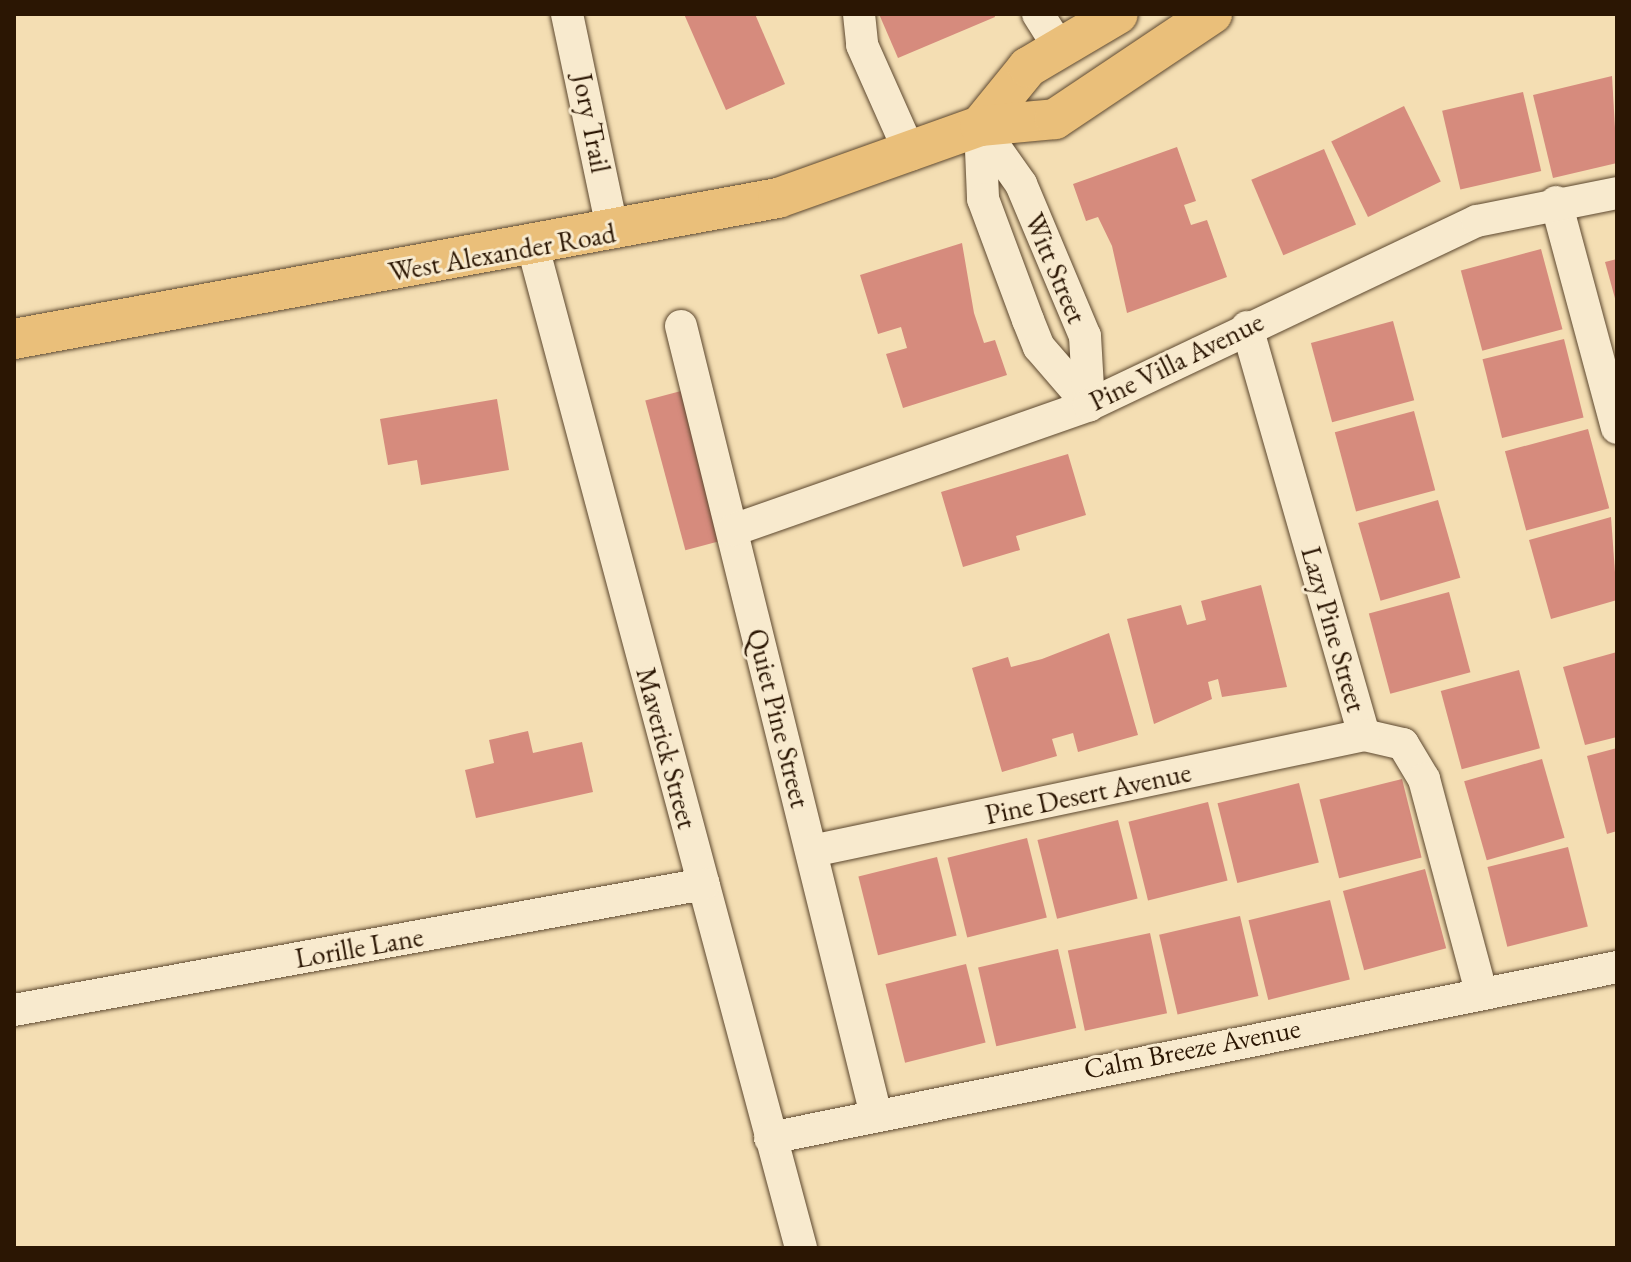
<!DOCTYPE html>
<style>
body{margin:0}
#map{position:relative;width:1631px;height:1262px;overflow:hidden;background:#f4deb3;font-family:"EB Garamond",serif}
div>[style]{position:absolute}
.building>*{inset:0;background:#d68b7d;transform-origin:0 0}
.roads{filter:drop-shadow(0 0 2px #5d482f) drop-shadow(0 0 2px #5d482f)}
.minor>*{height:32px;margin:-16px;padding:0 16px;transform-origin:16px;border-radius:16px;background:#f8eace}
.major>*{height:40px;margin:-20px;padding:0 20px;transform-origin:20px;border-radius:20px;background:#eabf7a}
span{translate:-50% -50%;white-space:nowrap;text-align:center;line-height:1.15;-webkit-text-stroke:6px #f8eace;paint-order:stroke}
.street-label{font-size:28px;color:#2b1603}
.frame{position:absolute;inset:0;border:16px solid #2b1603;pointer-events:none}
</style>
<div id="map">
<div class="building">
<i style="clip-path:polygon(684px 14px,755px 14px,785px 84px,726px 110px)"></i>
<i style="clip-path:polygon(879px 14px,994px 14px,995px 17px,898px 58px)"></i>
<i style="clip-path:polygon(1612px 76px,1617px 163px,1553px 178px,1533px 95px)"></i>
<i style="left:1523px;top:92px;width:81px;height:83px;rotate:77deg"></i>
<i style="left:1404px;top:106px;width:84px;height:81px;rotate:64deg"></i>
<i style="clip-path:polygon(1177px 147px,1196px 201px,1184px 205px,1191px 225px,1207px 220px,1227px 277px,1127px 313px,1112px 246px,1098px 217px,1086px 221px,1073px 184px)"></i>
<i style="left:1324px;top:149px;width:82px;height:79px;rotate:67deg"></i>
<i style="clip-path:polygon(962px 243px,974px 313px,984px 343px,995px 340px,1007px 375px,903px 408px,886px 354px,907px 348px,901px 327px,878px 334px,860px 275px)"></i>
<i style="left:1541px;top:249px;width:83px;height:83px;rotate:75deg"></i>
<i style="clip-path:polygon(1617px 259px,1617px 302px,1616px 302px,1605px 262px)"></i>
<i style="left:1393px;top:321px;width:82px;height:85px;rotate:75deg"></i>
<i style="left:1564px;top:339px;width:81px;height:84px;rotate:76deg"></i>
<i style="left:681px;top:391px;width:155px;height:37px;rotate:75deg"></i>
<i style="clip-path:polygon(497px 399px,509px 470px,421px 485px,417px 460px,388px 465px,380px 419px)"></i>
<i style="left:1414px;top:411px;width:82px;height:82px;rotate:75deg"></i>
<i style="left:1588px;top:429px;width:82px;height:86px;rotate:75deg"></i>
<i style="clip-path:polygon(1068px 454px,1086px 515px,1016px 536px,1020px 550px,963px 567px,941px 492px)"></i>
<i style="left:1438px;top:500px;width:81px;height:83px;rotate:74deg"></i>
<i style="clip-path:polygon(1611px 517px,1617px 600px,1551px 619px,1529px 540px)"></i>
<i style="clip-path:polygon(1261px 585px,1287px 687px,1222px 697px,1218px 679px,1208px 682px,1212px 699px,1154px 724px,1127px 619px,1181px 605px,1187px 625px,1206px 620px,1201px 601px)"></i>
<i style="left:1449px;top:592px;width:83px;height:83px;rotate:75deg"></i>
<i style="clip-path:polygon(1109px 633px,1138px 735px,1078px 752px,1073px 733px,1052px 739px,1057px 756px,1002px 772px,972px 668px,1008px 657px,1011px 667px,1042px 659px)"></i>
<i style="clip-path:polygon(1617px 652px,1617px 737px,1585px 745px,1563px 667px)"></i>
<i style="left:1519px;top:670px;width:81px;height:81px;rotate:75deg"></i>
<i style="clip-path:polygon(528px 731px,533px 753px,582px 742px,593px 792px,476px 818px,465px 770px,494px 763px,489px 740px)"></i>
<i style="clip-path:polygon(1617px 748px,1617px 831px,1607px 834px,1587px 756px)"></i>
<i style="left:1542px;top:759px;width:82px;height:81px;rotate:74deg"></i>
<i style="left:1402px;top:779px;width:81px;height:85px;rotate:76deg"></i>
<i style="left:1299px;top:783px;width:82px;height:84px;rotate:76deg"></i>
<i style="left:1208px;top:802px;width:81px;height:82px;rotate:76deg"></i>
<i style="left:1118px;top:820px;width:81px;height:83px;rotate:76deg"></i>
<i style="left:1027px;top:838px;width:82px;height:82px;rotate:76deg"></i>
<i style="left:1568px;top:847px;width:82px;height:83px;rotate:76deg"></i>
<i style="left:937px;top:857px;width:81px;height:81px;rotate:76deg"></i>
<i style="left:1425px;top:869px;width:82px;height:85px;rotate:75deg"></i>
<i style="left:1330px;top:900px;width:82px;height:84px;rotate:76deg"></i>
<i style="left:1240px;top:916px;width:82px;height:83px;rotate:77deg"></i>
<i style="left:1150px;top:933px;width:82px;height:84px;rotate:78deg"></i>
<i style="left:1058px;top:949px;width:81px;height:82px;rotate:77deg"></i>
<i style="left:966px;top:964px;width:81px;height:83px;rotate:76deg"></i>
</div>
<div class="roads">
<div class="minor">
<i style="left:567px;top:14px;width:223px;rotate:78.1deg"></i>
<i style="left:859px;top:14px;width:31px;rotate:84deg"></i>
<i style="left:862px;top:45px;width:120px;rotate:66deg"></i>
<i style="left:1038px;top:14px;width:41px;rotate:57.8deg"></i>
<i style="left:980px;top:126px;width:73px;rotate:87.6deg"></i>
<i style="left:983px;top:199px;width:129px;rotate:69.6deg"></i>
<i style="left:1028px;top:320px;width:29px;rotate:68deg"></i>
<i style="left:1039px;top:347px;width:77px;rotate:49.2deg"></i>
<i style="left:980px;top:126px;width:71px;rotate:54.7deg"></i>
<i style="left:1021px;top:184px;width:165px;rotate:67.2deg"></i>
<i style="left:1085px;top:336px;width:69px;rotate:86.7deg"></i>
<i style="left:1556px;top:202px;width:234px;rotate:74.9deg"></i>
<i style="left:533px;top:247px;width:1036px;rotate:75.01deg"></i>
<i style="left:681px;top:326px;width:809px;rotate:76.12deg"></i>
<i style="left:1247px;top:327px;width:424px;rotate:74deg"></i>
<i style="left:1364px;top:735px;width:40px;rotate:13deg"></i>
<i style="left:1403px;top:744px;width:41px;rotate:59deg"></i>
<i style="left:1424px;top:779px;width:220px;rotate:75deg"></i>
<i style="left:733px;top:530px;width:377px;rotate:-19.3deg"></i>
<i style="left:1089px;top:405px;width:429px;rotate:-25.4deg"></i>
<i style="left:1477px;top:221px;width:143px;rotate:-11.3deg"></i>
<i style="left:812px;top:851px;width:564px;rotate:-11.87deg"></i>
<i style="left:14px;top:1010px;width:701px;rotate:-10.35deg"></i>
<i style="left:770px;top:1138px;width:864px;rotate:-11.41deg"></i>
</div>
<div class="major">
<i style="left:980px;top:126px;width:76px;rotate:-50.9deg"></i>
<i style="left:1028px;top:67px;width:104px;rotate:-30.5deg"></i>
<i style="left:14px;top:339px;width:777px;rotate:-10.46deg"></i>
<i style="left:778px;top:198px;width:214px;rotate:-19.6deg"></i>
<i style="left:980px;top:126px;width:75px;rotate:-5.3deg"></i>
<i style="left:1055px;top:119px;width:189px;rotate:-33.8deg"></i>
</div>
</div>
<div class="street-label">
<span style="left:592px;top:123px;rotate:79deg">Jory Trail</span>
<span style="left:502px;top:252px;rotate:-10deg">West Alexander Road</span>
<span style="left:1056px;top:268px;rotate:67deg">Witt Street</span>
<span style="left:1176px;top:361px;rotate:-26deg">Pine Villa Avenue</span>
<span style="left:1334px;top:629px;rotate:74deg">Lazy Pine Street</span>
<span style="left:779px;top:718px;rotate:76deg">Quiet Pine Street</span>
<span style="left:667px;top:748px;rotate:75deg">Maverick Street</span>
<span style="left:1088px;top:793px;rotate:-12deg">Pine Desert Avenue</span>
<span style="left:359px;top:947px;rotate:-10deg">Lorille Lane</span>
<span style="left:1192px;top:1048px;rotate:-11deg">Calm Breeze Avenue</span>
</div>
<div class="frame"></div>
</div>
